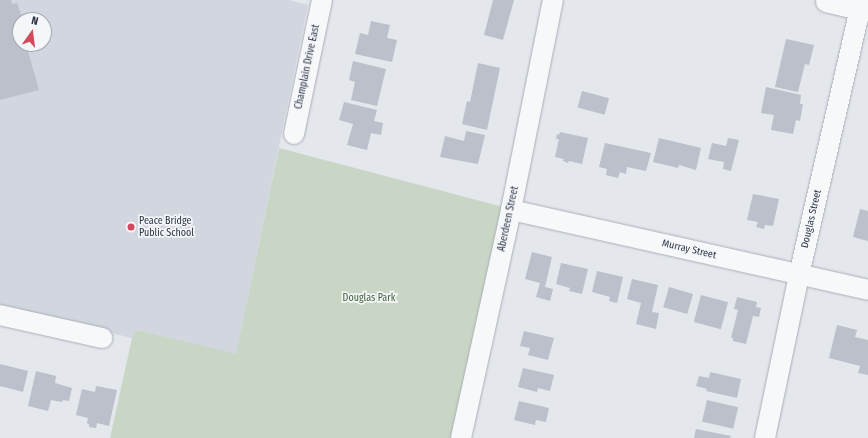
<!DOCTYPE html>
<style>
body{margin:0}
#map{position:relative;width:868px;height:438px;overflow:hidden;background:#e4e7ec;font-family:"Fira Sans Condensed",sans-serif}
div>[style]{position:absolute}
.built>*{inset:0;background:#d2d6de}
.green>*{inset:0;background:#c9d6c5}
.building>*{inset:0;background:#bbc0ca;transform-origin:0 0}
.roads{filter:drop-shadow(0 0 1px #a9aeb7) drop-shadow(0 0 1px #a9aeb7)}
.minor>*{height:20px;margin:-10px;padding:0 10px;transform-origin:10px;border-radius:10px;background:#f7f8fa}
.dots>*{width:11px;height:11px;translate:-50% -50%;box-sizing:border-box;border:2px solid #f4f6f9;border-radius:50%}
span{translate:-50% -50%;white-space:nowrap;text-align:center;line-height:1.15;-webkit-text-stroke:3.5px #f4f6f9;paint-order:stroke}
.street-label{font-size:10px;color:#2b3445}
.poi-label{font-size:10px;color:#2b3445}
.left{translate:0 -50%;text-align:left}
.park-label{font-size:10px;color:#3f6138}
.north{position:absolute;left:12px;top:12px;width:40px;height:40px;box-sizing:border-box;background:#f4f6f9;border:1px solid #a4a8b1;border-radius:50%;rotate:14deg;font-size:11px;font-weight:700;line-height:16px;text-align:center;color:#2b3445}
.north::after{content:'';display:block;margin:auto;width:14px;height:18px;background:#d1495b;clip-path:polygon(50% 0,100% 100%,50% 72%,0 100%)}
</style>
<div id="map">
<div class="built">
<i style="clip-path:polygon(evenodd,0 0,289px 0,308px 5px,236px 355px,137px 330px,132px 338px,0 307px,0 0,20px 20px,44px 20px,44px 44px,20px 44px,20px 20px)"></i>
</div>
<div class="green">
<i style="clip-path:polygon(279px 148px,511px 209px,461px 438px,110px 438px,132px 338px,137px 330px,236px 354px)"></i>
</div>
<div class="building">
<i style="clip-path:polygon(0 0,11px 0,12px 4px,17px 3px,23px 20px,20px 20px,20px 44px,26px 44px,39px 90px,0 100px)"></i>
<i style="clip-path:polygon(493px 0,514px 0,503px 40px,484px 35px)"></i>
<i style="clip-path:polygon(371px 21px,390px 25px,387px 38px,397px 40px,392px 62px,355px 54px,360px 33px,368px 35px)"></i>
<i style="clip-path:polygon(786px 39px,814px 45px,809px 65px,805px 64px,798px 92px,775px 87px)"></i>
<i style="clip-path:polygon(353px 61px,386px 69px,377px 106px,351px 100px,355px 82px,349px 80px)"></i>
<i style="clip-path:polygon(478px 63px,500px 68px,487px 130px,462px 124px,467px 101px,470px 102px)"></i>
<i style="clip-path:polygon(766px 87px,801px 95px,800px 104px,803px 104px,800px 121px,796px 120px,793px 134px,771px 130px,774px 115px,761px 113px)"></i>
<i style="left:582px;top:91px;width:28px;height:17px;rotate:15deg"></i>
<i style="clip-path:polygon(344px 102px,377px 110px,374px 121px,383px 123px,381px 135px,371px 133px,367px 150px,347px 145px,353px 124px,339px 120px)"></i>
<i style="clip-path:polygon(466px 131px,485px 135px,478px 164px,440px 157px,445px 136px,464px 141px)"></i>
<i style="clip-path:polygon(560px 132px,588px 138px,582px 164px,569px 161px,568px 163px,563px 161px,564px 159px,555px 157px,559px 139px,556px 139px,557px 134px,559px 135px)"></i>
<i style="clip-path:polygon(659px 138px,701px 148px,696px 170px,679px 165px,678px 168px,653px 162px)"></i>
<i style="clip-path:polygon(728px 138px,739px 140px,731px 171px,723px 169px,724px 162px,708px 159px,712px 143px,726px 146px)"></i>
<i style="clip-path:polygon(605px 143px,651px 153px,646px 171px,627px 167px,626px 174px,620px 172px,618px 178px,606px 175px,607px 169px,599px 167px)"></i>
<i style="clip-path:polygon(753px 194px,779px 199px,773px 226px,765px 225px,764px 229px,756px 227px,758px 222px,747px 220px)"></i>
<i style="clip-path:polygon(860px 209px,868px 211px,868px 241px,853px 237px)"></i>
<i style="clip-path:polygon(532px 252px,552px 257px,545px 287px,553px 289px,550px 301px,536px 297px,540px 283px,525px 279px)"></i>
<i style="clip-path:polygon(561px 263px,588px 269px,582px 294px,569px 291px,570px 288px,556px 284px)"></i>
<i style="clip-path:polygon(597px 271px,623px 277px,617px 303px,609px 301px,610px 297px,592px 292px)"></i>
<i style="clip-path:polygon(632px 279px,658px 285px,652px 312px,659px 313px,656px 329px,636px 324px,641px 303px,627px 299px)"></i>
<i style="left:669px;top:287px;width:25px;height:21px;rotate:16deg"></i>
<i style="left:701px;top:295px;width:28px;height:28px;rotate:15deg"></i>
<i style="clip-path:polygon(737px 297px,757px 302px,756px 307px,761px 308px,759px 317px,753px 316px,746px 344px,733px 341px,733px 338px,731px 338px,738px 310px,734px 309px)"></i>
<i style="clip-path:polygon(837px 325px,857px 330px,855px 337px,868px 340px,868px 375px,858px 373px,860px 366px,829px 358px)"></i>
<i style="clip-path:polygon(524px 331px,554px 338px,548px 360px,528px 355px,530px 348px,520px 346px)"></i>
<i style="clip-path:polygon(0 364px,28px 371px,23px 392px,0 386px)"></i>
<i style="clip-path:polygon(523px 368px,554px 375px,550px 391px,538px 388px,537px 392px,518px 387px)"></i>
<i style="clip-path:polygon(36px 371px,56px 376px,55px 383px,72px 388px,69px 401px,63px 400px,62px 402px,51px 400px,48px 411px,28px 406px)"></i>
<i style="clip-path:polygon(710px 372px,741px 379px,737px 398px,706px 391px,707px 389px,696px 386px,699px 376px,709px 378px)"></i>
<i style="clip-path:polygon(96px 386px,117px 390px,109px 426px,97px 423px,96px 428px,89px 427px,89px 424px,87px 423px,88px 418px,76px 415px,82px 389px,95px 392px)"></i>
<i style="left:707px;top:400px;width:32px;height:22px;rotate:13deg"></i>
<i style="clip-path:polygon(519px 401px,549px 408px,546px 422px,536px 420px,535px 425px,514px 420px)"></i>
<i style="clip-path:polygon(696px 429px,731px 436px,730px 438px,694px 438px)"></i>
</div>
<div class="roads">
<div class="minor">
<i style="left:826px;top:2px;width:43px;rotate:13.4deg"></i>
<i style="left:294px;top:134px;width:137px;rotate:-78.2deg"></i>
<i style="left:511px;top:210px;width:366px;rotate:12.6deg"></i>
<i style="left:0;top:315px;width:105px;rotate:12.7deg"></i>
<i style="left:461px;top:438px;width:233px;rotate:-77.6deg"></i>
<i style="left:511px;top:210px;width:214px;rotate:-78.7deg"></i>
<i style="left:765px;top:438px;width:167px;rotate:-78.2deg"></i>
<i style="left:799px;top:275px;width:282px;rotate:-77.1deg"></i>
</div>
</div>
<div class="dots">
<i style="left:131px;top:227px;background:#d1495b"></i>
</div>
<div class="street-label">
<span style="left:308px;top:67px;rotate:-78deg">Champlain Drive East</span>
<span style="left:509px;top:219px;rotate:-78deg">Aberdeen Street</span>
<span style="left:812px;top:219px;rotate:-77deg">Douglas Street</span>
<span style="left:689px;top:250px;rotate:13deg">Murray Street</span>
</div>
<div class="poi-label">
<span class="left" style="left:139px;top:227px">Peace Bridge<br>Public School</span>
</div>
<div class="park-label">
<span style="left:369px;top:299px">Douglas Park</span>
</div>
<div class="north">N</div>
</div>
